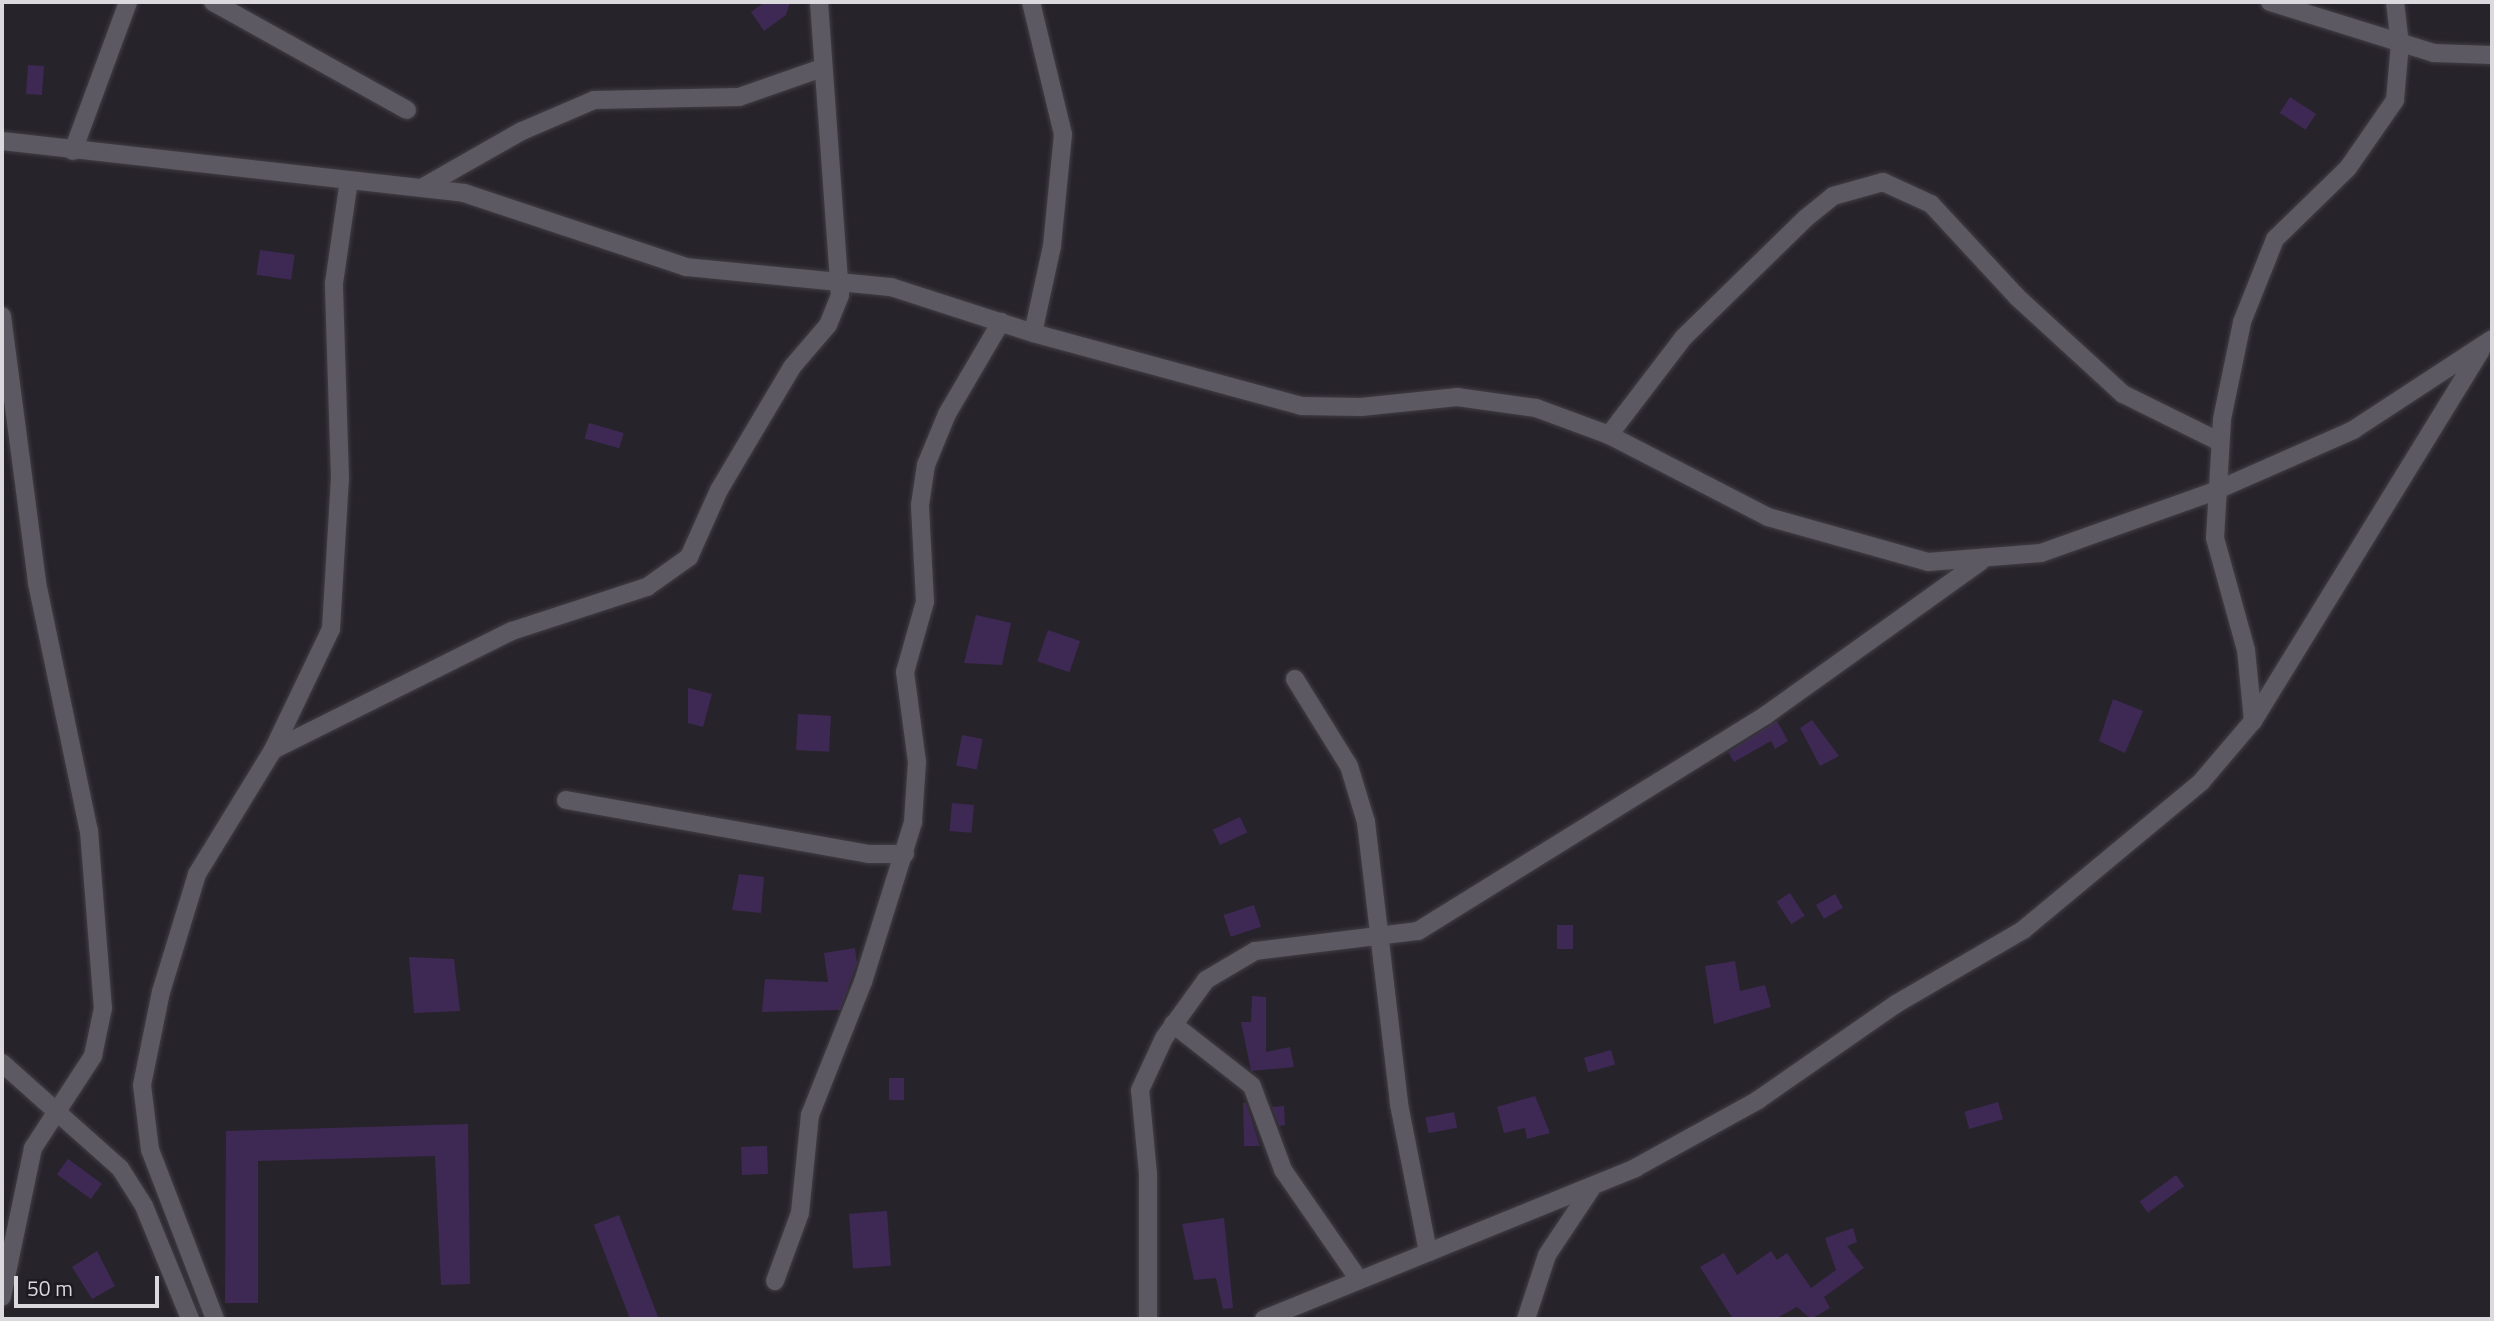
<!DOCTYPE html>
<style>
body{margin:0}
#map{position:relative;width:2494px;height:1321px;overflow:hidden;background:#27232b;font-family:"Titillium Web",sans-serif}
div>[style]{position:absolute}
.building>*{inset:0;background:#3e2954;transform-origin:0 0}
.roads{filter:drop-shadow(0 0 2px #413e44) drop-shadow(0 0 2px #413e44)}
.minor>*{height:18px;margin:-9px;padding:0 9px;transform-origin:9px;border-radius:9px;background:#5d5962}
span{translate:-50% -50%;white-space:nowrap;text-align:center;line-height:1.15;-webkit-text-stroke:6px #1d1a21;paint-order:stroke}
.frame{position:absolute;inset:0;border:4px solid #dbd9de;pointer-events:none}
.scale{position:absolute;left:14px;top:1276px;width:145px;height:32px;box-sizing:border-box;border:4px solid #dbd9de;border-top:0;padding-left:9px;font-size:21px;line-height:24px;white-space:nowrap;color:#dbd9de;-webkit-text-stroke:5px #1d1a21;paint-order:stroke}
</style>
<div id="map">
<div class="building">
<i style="clip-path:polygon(765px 2px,790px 2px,786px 15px,764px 31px,751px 12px)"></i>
<i style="left:28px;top:65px;width:16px;height:29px;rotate:4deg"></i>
<i style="left:2290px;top:97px;width:31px;height:19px;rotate:33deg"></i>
<i style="left:260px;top:250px;width:35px;height:25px;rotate:8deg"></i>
<i style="left:589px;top:423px;width:36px;height:16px;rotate:16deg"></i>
<i style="clip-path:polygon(976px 615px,1011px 623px,1002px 665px,964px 663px)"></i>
<i style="left:1048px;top:630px;width:34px;height:33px;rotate:19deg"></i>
<i style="clip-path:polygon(688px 688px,712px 694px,703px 727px,688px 723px)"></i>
<i style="clip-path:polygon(2113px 699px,2143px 711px,2125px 753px,2099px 741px)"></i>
<i style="left:798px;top:714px;width:33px;height:36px;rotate:3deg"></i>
<i style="clip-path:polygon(1812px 720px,1839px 756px,1820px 766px,1800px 728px)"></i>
<i style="clip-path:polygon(1777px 721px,1788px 741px,1775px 749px,1771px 741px,1734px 762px,1728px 752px)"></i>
<i style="left:962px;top:735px;width:21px;height:31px;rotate:11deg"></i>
<i style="left:952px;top:803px;width:22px;height:28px;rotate:5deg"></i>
<i style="left:1240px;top:817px;width:17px;height:30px;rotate:65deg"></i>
<i style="clip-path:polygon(739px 874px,764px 877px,761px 913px,732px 910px)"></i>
<i style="left:1790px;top:893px;width:27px;height:16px;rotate:57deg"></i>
<i style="left:1835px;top:894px;width:16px;height:22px;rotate:60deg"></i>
<i style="left:1254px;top:905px;width:23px;height:32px;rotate:72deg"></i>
<i style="left:1557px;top:925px;width:16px;height:24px"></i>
<i style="clip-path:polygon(855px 948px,857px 963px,840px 1010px,762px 1012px,765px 979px,828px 982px,824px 953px)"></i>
<i style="clip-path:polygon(409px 957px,454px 959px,460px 1011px,414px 1013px)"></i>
<i style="clip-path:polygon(1735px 961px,1740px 991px,1765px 985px,1771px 1007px,1714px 1024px,1705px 966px)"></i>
<i style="clip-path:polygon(1252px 996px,1266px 997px,1266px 1052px,1290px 1047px,1294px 1067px,1251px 1071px,1241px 1022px,1251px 1022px)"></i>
<i style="left:1611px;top:1050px;width:15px;height:28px;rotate:74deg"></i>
<i style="left:889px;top:1078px;width:15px;height:22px"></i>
<i style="clip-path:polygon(1535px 1096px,1550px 1133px,1527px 1139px,1525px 1128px,1504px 1133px,1497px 1107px)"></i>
<i style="left:1998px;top:1102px;width:18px;height:35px;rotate:74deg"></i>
<i style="clip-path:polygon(1243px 1103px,1246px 1103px,1260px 1146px,1244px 1146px)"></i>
<i style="clip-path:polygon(1284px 1106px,1285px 1125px,1279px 1126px,1272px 1107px)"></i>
<i style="left:1454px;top:1112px;width:16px;height:29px;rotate:79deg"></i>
<i style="clip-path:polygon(468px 1124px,470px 1284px,441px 1285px,435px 1156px,258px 1161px,258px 1303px,225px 1303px,226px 1131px)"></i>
<i style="left:767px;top:1146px;width:28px;height:26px;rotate:88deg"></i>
<i style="left:68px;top:1159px;width:42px;height:19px;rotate:36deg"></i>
<i style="left:2176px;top:1175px;width:14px;height:45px;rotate:54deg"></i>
<i style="left:887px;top:1211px;width:55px;height:38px;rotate:86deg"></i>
<i style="left:619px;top:1215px;width:111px;height:27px;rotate:69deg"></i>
<i style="clip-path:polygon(1224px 1218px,1233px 1308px,1223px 1309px,1216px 1278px,1194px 1280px,1182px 1224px)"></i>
<i style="clip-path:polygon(1853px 1228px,1857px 1242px,1847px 1246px,1864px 1268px,1824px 1297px,1830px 1308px,1811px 1319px,1797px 1307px,1775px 1319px,1733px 1319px,1700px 1267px,1724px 1253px,1737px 1275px,1771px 1251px,1777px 1260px,1787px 1253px,1811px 1288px,1836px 1270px,1825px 1238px)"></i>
<i style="clip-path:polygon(97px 1251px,115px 1286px,92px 1299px,72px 1267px)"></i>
</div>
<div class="roads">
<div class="minor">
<i style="left:213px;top:2px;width:222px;rotate:29.1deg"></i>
<i style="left:1031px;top:2px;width:136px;rotate:76.4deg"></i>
<i style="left:1063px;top:134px;width:113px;rotate:95.6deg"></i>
<i style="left:1052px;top:246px;width:89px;rotate:102.3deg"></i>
<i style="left:2270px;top:2px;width:172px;rotate:17.3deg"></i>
<i style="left:2434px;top:53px;width:58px;rotate:2deg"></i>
<i style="left:2px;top:141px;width:465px;rotate:6.4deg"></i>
<i style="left:464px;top:193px;width:234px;rotate:18.4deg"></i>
<i style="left:686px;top:267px;width:206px;rotate:5.6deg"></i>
<i style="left:891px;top:287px;width:149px;rotate:17.9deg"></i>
<i style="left:1033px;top:333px;width:278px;rotate:15.2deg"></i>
<i style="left:1301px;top:406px;width:60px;rotate:1deg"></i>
<i style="left:1361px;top:407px;width:97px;rotate:-5.9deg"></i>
<i style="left:1457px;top:397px;width:80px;rotate:7.9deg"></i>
<i style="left:1536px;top:408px;width:78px;rotate:20.3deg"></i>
<i style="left:1609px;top:435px;width:179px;rotate:27.3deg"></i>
<i style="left:1768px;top:517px;width:166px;rotate:15.7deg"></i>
<i style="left:1928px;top:562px;width:113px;rotate:-4.6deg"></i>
<i style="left:2041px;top:553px;width:185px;rotate:-19.6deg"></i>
<i style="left:2215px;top:491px;width:151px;rotate:-23.8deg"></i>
<i style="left:2353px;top:430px;width:166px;rotate:-33.2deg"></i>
<i style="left:73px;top:151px;width:159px;rotate:-69.7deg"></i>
<i style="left:425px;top:186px;width:112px;rotate:-29.6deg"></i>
<i style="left:522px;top:131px;width:78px;rotate:-23.3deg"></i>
<i style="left:594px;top:100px;width:145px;rotate:-1.2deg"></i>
<i style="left:739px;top:97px;width:85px;rotate:-19.3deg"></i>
<i style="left:2px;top:316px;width:269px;rotate:82.5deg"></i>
<i style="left:37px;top:583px;width:253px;rotate:78.2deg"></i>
<i style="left:89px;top:831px;width:178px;rotate:85.5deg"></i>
<i style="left:103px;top:1008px;width:49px;rotate:101.8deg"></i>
<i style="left:93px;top:1056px;width:110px;rotate:123.1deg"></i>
<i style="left:33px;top:1148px;width:152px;rotate:101.8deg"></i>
<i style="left:1609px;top:435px;width:123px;rotate:-52.6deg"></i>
<i style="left:1684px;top:337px;width:170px;rotate:-44.3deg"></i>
<i style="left:1806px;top:218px;width:35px;rotate:-39deg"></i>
<i style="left:1833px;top:196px;width:52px;rotate:-15.6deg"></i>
<i style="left:1883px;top:182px;width:53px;rotate:24.6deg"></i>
<i style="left:1931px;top:204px;width:127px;rotate:47.2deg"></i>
<i style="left:2017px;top:297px;width:144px;rotate:42.5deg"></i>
<i style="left:2123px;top:394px;width:108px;rotate:26.3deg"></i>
<i style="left:1295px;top:679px;width:102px;rotate:58.2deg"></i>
<i style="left:1349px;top:766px;width:59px;rotate:73.1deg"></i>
<i style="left:1366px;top:822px;width:284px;rotate:83.3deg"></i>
<i style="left:1399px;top:1104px;width:151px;rotate:78.9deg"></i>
<i style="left:2253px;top:721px;width:71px;rotate:-95.6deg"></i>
<i style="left:2246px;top:650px;width:116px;rotate:-105.5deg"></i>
<i style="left:2215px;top:538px;width:119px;rotate:-86.6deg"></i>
<i style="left:2222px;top:419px;width:99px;rotate:-78.3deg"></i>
<i style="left:2242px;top:322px;width:89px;rotate:-68.3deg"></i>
<i style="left:2275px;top:239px;width:102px;rotate:-44.2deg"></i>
<i style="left:2348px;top:168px;width:83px;rotate:-55.3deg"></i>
<i style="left:2395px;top:100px;width:56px;rotate:-84.9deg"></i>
<i style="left:2400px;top:44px;width:42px;rotate:-96.8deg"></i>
<i style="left:273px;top:750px;width:267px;rotate:-26.5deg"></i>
<i style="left:512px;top:631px;width:142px;rotate:-18.1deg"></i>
<i style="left:647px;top:587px;width:52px;rotate:-35.5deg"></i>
<i style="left:689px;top:557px;width:73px;rotate:-65.9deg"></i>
<i style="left:719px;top:490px;width:143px;rotate:-59.3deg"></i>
<i style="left:792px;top:367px;width:55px;rotate:-49.4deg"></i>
<i style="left:828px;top:325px;width:32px;rotate:-68deg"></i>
<i style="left:840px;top:295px;width:294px;rotate:-94.1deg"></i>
<i style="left:566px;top:800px;width:307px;rotate:10.1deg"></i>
<i style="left:868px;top:854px;width:37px"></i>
<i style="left:1173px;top:1024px;width:100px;rotate:38.1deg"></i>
<i style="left:1252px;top:1086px;width:90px;rotate:69.7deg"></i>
<i style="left:1283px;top:1170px;width:130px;rotate:55.3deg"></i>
<i style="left:2px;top:1063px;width:158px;rotate:41.7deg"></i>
<i style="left:120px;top:1168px;width:45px;rotate:57.7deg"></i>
<i style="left:144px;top:1206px;width:122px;rotate:67.8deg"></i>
<i style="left:775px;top:1281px;width:72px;rotate:-69.8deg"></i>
<i style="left:800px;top:1213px;width:99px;rotate:-84.2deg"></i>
<i style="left:810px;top:1115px;width:143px;rotate:-68.3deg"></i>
<i style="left:863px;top:982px;width:168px;rotate:-72.6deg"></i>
<i style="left:913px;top:822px;width:60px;rotate:-86.2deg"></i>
<i style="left:917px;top:762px;width:91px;rotate:-97.6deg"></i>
<i style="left:905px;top:672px;width:73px;rotate:-74.1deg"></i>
<i style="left:925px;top:602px;width:97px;rotate:-93deg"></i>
<i style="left:920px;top:505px;width:40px;rotate:-81.5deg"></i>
<i style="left:926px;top:465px;width:55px;rotate:-67.6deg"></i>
<i style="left:947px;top:414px;width:107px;rotate:-59.6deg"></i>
<i style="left:215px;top:1319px;width:181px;rotate:-111deg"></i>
<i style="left:150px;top:1150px;width:65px;rotate:-97deg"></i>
<i style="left:142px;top:1085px;width:95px;rotate:-78.5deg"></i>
<i style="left:161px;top:992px;width:123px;rotate:-73deg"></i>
<i style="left:197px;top:874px;width:145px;rotate:-58.5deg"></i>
<i style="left:273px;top:750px;width:134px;rotate:-64.4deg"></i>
<i style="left:331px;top:629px;width:150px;rotate:-86.6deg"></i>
<i style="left:340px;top:479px;width:196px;rotate:-91.8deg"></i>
<i style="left:334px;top:283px;width:104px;rotate:-81.7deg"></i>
<i style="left:1148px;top:1319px;width:145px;rotate:-90deg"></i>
<i style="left:1148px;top:1174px;width:84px;rotate:-95.4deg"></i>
<i style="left:1140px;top:1090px;width:57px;rotate:-65.2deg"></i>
<i style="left:1164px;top:1038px;width:72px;rotate:-54.1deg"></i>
<i style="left:1206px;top:980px;width:57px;rotate:-30.6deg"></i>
<i style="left:1255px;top:951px;width:164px;rotate:-7deg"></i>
<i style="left:1418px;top:931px;width:410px;rotate:-31.8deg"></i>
<i style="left:1766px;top:715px;width:264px;rotate:-35.6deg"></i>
<i style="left:1264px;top:1319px;width:401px;rotate:-22.1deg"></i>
<i style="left:1635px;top:1168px;width:141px;rotate:-28.9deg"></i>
<i style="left:1758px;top:1100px;width:168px;rotate:-34.8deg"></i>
<i style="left:1896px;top:1004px;width:147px;rotate:-30.2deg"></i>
<i style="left:2023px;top:930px;width:231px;rotate:-39.7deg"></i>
<i style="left:2201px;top:782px;width:80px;rotate:-49.6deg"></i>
<i style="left:2253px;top:721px;width:435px;rotate:-58.4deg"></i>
<i style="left:1526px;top:1319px;width:67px;rotate:-71.8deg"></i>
<i style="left:1547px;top:1255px;width:79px;rotate:-56.3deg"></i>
</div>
</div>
<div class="frame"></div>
<div class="scale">50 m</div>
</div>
